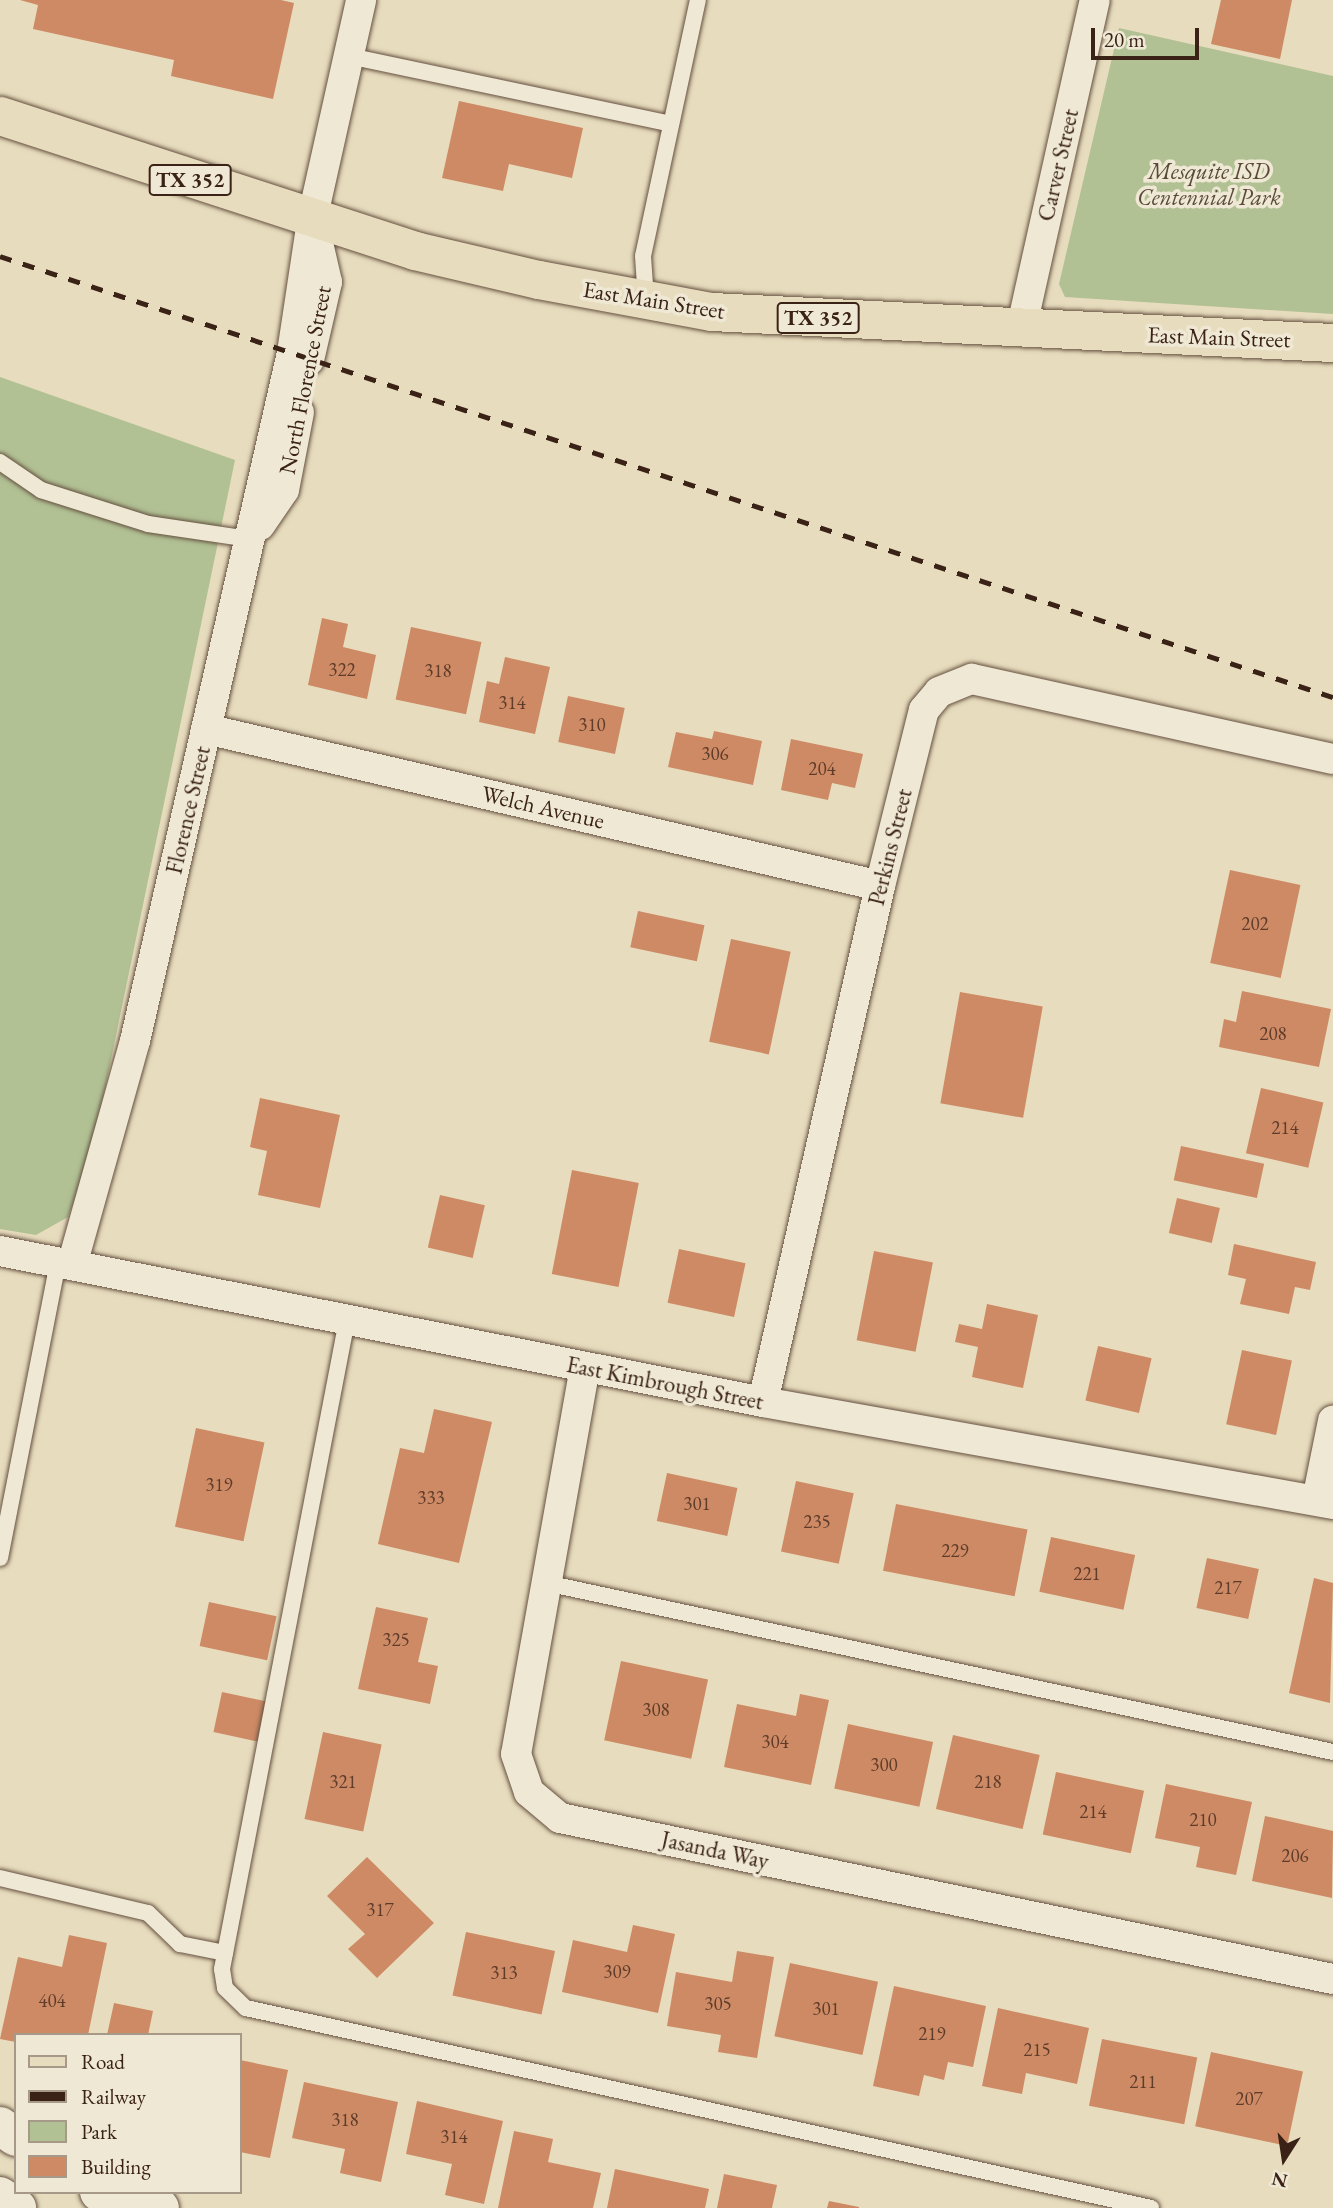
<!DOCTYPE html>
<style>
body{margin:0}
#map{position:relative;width:1333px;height:2208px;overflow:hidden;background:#e7dcbd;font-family:"EB Garamond",serif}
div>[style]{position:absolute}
.green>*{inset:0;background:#b1c194}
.building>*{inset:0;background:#cd8a65;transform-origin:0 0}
.roads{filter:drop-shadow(0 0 2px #655040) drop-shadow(0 0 2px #655040)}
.service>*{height:16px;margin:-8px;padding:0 8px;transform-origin:8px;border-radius:8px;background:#efe8d4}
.minor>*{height:30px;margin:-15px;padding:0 15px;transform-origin:15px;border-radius:15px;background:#efe8d4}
.secondary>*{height:38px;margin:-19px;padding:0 19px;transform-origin:19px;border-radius:19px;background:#efe8d4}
.primary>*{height:38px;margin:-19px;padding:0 19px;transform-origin:19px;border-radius:19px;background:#e7dcbd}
.rail>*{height:5px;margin-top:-2.5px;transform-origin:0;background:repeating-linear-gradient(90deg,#3a2216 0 12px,transparent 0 24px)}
span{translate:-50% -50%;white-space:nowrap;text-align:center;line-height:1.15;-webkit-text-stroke:7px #efe8d4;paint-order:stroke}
.number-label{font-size:19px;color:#5f3c2a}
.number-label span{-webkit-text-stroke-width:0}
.shield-label span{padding:2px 5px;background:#efe8d4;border:2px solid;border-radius:5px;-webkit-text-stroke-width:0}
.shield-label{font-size:21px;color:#3a2216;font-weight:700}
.street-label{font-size:23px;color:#3a2216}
.park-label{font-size:23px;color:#584a36;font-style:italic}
.legend{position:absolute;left:14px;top:2033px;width:228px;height:161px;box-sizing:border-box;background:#efe8d4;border:2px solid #a79988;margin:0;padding:9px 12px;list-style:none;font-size:21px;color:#3a2216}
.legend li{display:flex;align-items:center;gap:14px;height:35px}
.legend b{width:35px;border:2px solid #a79988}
.north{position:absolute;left:1249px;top:2124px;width:70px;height:70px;-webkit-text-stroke:5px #efe8d4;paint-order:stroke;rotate:192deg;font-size:19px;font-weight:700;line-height:28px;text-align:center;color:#3a2216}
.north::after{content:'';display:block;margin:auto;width:24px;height:32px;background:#3a2216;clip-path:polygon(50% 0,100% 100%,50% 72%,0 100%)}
.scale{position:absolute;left:1091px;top:28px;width:108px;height:32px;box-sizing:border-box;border:4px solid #3a2216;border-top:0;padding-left:9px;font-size:21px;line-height:24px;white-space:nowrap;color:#3a2216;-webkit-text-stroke:5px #efe8d4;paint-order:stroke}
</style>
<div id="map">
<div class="green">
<i style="clip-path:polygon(1119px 28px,1333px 76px,1333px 314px,1065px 297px,1059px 284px)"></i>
<i style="clip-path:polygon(0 377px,235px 460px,90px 1161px,68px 1217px,36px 1235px,0 1229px)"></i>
</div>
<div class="building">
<i style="clip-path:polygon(20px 0,281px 0,294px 3px,273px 99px,171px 76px,174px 60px,33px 29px,38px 5px)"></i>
<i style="clip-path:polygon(1221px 0,1292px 0,1280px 59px,1211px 44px)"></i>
<i style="clip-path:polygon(459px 101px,583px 128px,572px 178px,509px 164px,503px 191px,442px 178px)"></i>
<i style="clip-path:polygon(322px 618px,348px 624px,343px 647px,376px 655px,367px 699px,308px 685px)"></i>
<i style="left:411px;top:627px;width:72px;height:74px;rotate:12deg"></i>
<i style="clip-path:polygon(505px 657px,550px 667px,535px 734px,479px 722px,487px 681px,499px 684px)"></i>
<i style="left:568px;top:696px;width:58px;height:47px;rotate:12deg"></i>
<i style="clip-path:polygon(714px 731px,762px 741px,753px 785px,668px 767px,676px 732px,712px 739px)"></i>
<i style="clip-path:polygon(791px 739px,863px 754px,855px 788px,832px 783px,828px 800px,781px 790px)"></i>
<i style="left:1230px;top:870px;width:72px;height:95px;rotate:12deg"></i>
<i style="left:638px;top:911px;width:68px;height:37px;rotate:12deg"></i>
<i style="left:731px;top:939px;width:61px;height:105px;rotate:12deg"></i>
<i style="clip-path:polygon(1242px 991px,1331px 1009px,1319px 1067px,1219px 1047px,1224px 1019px,1236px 1022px)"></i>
<i style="left:960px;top:992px;width:84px;height:113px;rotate:10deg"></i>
<i style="left:1261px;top:1088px;width:64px;height:67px;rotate:13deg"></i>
<i style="clip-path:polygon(260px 1098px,340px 1115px,320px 1208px,258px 1195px,267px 1151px,250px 1147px)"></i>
<i style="left:1181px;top:1146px;width:85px;height:35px;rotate:12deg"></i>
<i style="left:572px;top:1170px;width:68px;height:106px;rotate:11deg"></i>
<i style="left:440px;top:1195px;width:46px;height:54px;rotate:13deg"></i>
<i style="left:1177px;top:1198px;width:44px;height:36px;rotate:13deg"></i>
<i style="clip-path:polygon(1234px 1244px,1316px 1262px,1310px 1290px,1295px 1287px,1289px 1314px,1240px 1304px,1246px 1279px,1228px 1275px)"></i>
<i style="left:679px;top:1249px;width:68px;height:55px;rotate:12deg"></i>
<i style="left:874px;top:1251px;width:60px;height:91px;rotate:11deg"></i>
<i style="clip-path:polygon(987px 1304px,1038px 1315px,1023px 1388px,972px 1377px,978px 1347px,955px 1342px,959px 1324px,982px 1329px)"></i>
<i style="left:1098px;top:1346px;width:55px;height:56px;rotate:13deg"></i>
<i style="left:1242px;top:1350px;width:51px;height:76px;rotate:12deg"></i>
<i style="clip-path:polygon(434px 1409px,492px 1422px,459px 1563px,378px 1544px,400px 1448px,424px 1453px)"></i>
<i style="left:196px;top:1428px;width:70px;height:101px;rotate:12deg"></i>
<i style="left:667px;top:1473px;width:72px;height:49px;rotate:12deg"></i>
<i style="left:796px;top:1481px;width:59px;height:72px;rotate:12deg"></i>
<i style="left:896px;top:1504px;width:134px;height:68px;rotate:11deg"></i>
<i style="left:1051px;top:1537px;width:86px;height:56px;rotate:12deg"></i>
<i style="left:1207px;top:1558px;width:53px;height:51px;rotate:12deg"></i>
<i style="clip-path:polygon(1314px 1578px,1333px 1583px,1330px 1703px,1289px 1693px)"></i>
<i style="left:209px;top:1602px;width:69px;height:45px;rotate:12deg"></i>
<i style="clip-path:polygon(376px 1607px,428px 1618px,418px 1662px,438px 1666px,430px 1704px,358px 1689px)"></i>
<i style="left:621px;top:1661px;width:89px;height:81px;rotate:12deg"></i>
<i style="left:222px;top:1692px;width:49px;height:41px;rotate:12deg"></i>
<i style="clip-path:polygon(800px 1694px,829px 1700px,811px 1785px,724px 1767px,737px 1704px,796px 1716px)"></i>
<i style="left:848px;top:1724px;width:87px;height:66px;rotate:12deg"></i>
<i style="left:323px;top:1732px;width:60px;height:89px;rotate:12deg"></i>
<i style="left:953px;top:1735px;width:89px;height:76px;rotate:13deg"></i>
<i style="left:1056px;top:1772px;width:90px;height:64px;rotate:12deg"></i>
<i style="clip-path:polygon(1166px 1784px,1252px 1802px,1236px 1875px,1196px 1867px,1200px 1847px,1155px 1838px)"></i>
<i style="clip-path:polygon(1265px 1816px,1333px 1831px,1332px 1898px,1252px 1881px)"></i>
<i style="clip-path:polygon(367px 1857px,434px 1923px,377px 1978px,348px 1949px,365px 1934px,327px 1896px)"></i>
<i style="clip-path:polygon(633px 1925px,675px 1934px,658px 2013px,562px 1992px,573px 1940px,627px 1952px)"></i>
<i style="left:466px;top:1932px;width:91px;height:65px;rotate:12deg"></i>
<i style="clip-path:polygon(69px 1935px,107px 1943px,88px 2035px,16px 2035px,16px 2042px,0 2039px,18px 1957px,62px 1967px)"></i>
<i style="clip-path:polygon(737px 1951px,774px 1957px,757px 2058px,718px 2052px,721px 2035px,667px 2026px,676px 1972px,732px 1982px)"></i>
<i style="left:790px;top:1963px;width:90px;height:75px;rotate:12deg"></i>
<i style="clip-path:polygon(894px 1986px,986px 2006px,973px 2067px,948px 2062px,944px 2080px,924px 2075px,919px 2096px,873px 2086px)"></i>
<i style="clip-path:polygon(114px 2003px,153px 2011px,148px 2035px,107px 2035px)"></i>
<i style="clip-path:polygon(998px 2008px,1089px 2028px,1077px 2084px,1026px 2073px,1022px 2094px,982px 2086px)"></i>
<i style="left:1102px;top:2039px;width:97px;height:68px;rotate:11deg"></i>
<i style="left:1211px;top:2052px;width:94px;height:76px;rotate:12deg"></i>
<i style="clip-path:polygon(240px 2060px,288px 2070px,270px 2158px,240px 2152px)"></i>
<i style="clip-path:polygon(304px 2082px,398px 2102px,381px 2182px,340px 2173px,345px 2149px,292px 2138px)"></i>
<i style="clip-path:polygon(417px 2101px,503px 2121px,484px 2204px,445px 2195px,452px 2164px,406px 2154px)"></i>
<i style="clip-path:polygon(514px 2131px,553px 2139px,548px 2162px,601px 2173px,593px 2208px,498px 2208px)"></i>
<i style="clip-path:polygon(615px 2169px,709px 2189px,705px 2208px,607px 2208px)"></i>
<i style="clip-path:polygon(724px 2174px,777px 2185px,772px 2208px,717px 2208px)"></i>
<i style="clip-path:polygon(829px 2201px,859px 2207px,859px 2208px,827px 2208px)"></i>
</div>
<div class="roads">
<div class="service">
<i style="left:349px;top:56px;width:329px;rotate:11.9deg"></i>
<i style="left:646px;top:300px;width:44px;rotate:-93.9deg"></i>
<i style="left:643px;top:256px;width:262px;rotate:-77.9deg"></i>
<i style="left:0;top:462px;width:50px;rotate:34.3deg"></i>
<i style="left:41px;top:490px;width:112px;rotate:17.6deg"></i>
<i style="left:148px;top:524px;width:103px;rotate:8.4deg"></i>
<i style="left:347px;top:1320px;width:661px;rotate:100.9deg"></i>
<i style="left:222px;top:1969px;width:19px;rotate:81deg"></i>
<i style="left:225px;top:1988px;width:29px;rotate:44deg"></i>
<i style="left:246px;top:2008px;width:927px;rotate:12.46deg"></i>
<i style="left:0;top:1558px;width:302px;rotate:-78.9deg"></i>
<i style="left:546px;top:1583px;width:805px;rotate:12.12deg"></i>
<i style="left:0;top:1878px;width:152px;rotate:13.3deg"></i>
<i style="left:148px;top:1913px;width:45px;rotate:44.1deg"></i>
<i style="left:180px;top:1944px;width:46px;rotate:11.3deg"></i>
</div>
<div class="minor">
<i style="left:1021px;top:330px;width:338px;rotate:-77.4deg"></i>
<i style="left:309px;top:360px;width:80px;rotate:-77deg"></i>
<i style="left:327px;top:282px;width:49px;rotate:-102.9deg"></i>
<i style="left:260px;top:525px;width:42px;rotate:-55.6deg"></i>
<i style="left:284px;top:490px;width:79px;rotate:-79.1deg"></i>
<i style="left:206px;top:729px;width:692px;rotate:13.11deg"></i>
<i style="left:0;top:1251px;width:778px;rotate:11.19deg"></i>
<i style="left:763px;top:1402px;width:579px;rotate:10.15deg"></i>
<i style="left:72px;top:1265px;width:233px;rotate:-74.3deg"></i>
<i style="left:135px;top:1041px;width:706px;rotate:-77.15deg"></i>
<i style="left:292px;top:353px;width:134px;rotate:-81.4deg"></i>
<i style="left:312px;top:220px;width:225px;rotate:-77.4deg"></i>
<i style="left:585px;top:1367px;width:393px;rotate:100.1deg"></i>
<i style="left:516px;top:1754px;width:40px;rotate:71.1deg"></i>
<i style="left:529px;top:1792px;width:40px;rotate:40deg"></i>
<i style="left:560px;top:1818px;width:790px;rotate:11.77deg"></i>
<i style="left:763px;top:1402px;width:529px;rotate:-77.22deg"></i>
<i style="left:880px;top:886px;width:181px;rotate:-76deg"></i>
<i style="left:924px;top:710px;width:23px;rotate:-50deg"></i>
<i style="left:939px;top:692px;width:35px;rotate:-22deg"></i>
<i style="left:972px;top:679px;width:370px;rotate:12.5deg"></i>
<i style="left:1317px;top:1500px;width:81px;rotate:-78.6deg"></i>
</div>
<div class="secondary">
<i style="left:0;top:2126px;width:19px;rotate:35deg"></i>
<i style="left:99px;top:2192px;width:63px;rotate:14.7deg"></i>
<i style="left:0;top:2196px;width:21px;rotate:35deg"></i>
</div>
<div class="primary">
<i style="left:0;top:116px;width:436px;rotate:18deg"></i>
<i style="left:415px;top:251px;width:127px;rotate:13.2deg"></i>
<i style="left:539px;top:280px;width:176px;rotate:10.5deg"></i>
<i style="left:712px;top:312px;width:622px;rotate:2.86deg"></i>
</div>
</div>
<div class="rail">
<i style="left:0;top:256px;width:1404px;rotate:18.31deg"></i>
</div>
<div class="number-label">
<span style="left:342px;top:670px">322</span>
<span style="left:438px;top:671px">318</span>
<span style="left:512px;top:703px">314</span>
<span style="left:592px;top:725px">310</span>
<span style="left:715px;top:754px">306</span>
<span style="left:822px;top:769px">204</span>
<span style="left:1255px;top:924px">202</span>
<span style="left:1273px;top:1034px">208</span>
<span style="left:1285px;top:1128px">214</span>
<span style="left:219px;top:1485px">319</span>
<span style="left:431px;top:1498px">333</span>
<span style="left:697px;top:1504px">301</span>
<span style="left:817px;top:1522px">235</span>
<span style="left:955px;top:1551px">229</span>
<span style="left:1087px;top:1574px">221</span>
<span style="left:1228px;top:1588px">217</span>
<span style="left:396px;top:1640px">325</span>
<span style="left:656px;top:1710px">308</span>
<span style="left:775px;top:1742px">304</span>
<span style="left:884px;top:1765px">300</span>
<span style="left:343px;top:1782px">321</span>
<span style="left:988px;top:1782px">218</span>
<span style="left:1093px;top:1812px">214</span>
<span style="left:1203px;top:1820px">210</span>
<span style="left:1295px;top:1856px">206</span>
<span style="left:380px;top:1910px">317</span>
<span style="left:617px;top:1972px">309</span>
<span style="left:504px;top:1973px">313</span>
<span style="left:52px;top:2001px">404</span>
<span style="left:718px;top:2004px">305</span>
<span style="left:826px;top:2009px">301</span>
<span style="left:932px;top:2034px">219</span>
<span style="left:1037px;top:2050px">215</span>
<span style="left:1143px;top:2082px">211</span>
<span style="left:1249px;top:2099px">207</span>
<span style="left:345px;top:2120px">318</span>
<span style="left:454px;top:2137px">314</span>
</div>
<div class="shield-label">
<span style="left:190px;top:180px">TX 352</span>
<span style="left:818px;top:318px">TX 352</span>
</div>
<div class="street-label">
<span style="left:1058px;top:165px;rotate:-77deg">Carver Street</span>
<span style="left:654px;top:300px;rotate:9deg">East Main Street</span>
<span style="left:1219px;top:337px;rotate:2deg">East Main Street</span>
<span style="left:305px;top:380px;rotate:-79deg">North Florence Street</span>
<span style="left:543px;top:807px;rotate:13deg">Welch Avenue</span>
<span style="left:188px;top:810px;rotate:-77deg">Florence Street</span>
<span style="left:890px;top:847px;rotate:-76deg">Perkins Street</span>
<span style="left:665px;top:1383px;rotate:11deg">East Kimbrough Street</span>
<span style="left:715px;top:1850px;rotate:12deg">Jasanda Way</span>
</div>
<div class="park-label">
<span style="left:1209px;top:184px">Mesquite ISD<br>Centennial Park</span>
</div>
<ul class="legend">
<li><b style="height:9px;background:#e7dcbd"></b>Road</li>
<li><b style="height:9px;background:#3a2216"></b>Railway</li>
<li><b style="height:19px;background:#b1c194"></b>Park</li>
<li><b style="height:19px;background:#cd8a65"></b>Building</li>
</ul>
<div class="north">N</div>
<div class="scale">20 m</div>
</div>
